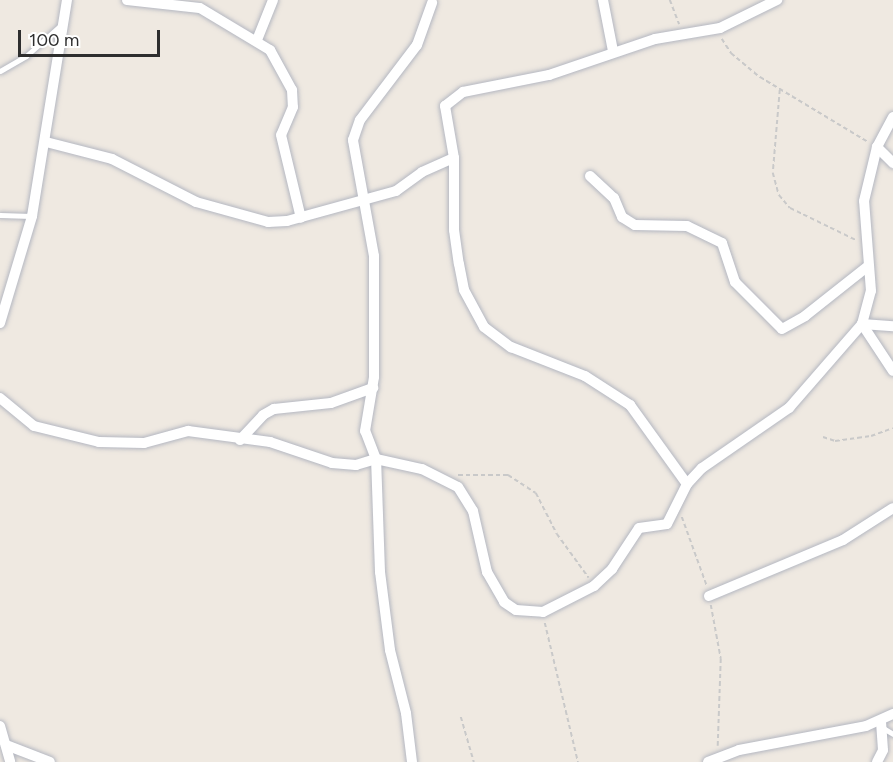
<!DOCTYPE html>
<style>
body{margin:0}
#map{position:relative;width:893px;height:762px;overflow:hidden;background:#efe9e1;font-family:Figtree,sans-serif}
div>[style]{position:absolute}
.path>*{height:1.5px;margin-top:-0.75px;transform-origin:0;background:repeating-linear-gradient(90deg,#c9c9c9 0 4.5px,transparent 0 7.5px)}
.roads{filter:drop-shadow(0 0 2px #b4b7c1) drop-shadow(0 0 2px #b4b7c1)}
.service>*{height:5px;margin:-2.5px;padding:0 2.5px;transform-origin:2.5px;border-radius:2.5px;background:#fff}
.minor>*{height:10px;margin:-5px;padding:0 5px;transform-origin:5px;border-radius:5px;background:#fff}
span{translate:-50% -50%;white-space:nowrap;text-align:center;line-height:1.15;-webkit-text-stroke:4.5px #fff;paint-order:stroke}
.scale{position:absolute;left:18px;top:30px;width:142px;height:27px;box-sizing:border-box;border:3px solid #2e2e2e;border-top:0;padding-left:8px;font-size:18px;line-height:21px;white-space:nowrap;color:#2e2e2e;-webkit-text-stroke:4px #fff;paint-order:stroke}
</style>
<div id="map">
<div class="path">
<i style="left:670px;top:0;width:26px;rotate:69deg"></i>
<i style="left:722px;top:39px;width:17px;rotate:57deg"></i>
<i style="left:731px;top:53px;width:38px;rotate:40deg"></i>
<i style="left:760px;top:77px;width:126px;rotate:31deg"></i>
<i style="left:780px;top:90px;width:83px;rotate:94.8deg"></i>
<i style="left:773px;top:173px;width:23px;rotate:75deg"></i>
<i style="left:779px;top:195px;width:17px;rotate:50deg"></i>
<i style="left:790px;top:208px;width:73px;rotate:25.9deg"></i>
<i style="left:823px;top:437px;width:13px;rotate:18deg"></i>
<i style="left:835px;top:441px;width:36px;rotate:-8deg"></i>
<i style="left:871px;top:436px;width:23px;rotate:-20deg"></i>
<i style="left:458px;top:475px;width:50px"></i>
<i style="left:508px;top:475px;width:33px;rotate:33deg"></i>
<i style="left:536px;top:493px;width:46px;rotate:62.9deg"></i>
<i style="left:557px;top:534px;width:54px;rotate:54deg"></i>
<i style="left:682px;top:517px;width:73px;rotate:70.1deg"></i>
<i style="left:711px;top:605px;width:55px;rotate:79.5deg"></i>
<i style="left:721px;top:659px;width:87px;rotate:92deg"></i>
<i style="left:545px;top:623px;width:143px;rotate:76.6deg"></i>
<i style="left:461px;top:717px;width:47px;rotate:73.9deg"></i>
</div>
<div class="roads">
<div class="service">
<i style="left:0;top:71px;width:30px;rotate:-30deg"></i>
<i style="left:26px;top:56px;width:48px;rotate:-41.6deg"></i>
<i style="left:0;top:215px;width:31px;rotate:2deg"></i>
<i style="left:883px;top:728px;width:12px;rotate:31deg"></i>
</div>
<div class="minor">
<i style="left:127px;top:0;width:73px;rotate:6.3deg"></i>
<i style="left:200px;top:8px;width:82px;rotate:31deg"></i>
<i style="left:270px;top:50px;width:46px;rotate:61.2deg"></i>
<i style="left:292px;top:90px;width:17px;rotate:87deg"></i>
<i style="left:293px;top:107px;width:30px;rotate:113deg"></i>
<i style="left:281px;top:135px;width:85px;rotate:76.5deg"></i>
<i style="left:603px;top:0;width:52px;rotate:78.9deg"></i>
<i style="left:257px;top:40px;width:43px;rotate:-68.2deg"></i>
<i style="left:46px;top:142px;width:68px;rotate:14.4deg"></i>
<i style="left:112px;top:159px;width:94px;rotate:27.1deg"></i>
<i style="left:196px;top:202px;width:75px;rotate:15.5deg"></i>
<i style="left:268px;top:222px;width:19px;rotate:-3deg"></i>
<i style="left:287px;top:221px;width:113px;rotate:-15.4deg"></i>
<i style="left:396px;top:191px;width:32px;rotate:-36deg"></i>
<i style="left:422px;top:172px;width:35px;rotate:-24deg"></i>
<i style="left:454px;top:158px;width:53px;rotate:-99.8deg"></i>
<i style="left:445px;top:106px;width:23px;rotate:-38deg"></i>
<i style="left:463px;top:92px;width:88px;rotate:-11.2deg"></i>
<i style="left:549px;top:75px;width:112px;rotate:-18.8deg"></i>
<i style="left:655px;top:39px;width:66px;rotate:-9.6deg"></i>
<i style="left:720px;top:28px;width:64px;rotate:-26.2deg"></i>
<i style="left:877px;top:147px;width:23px;rotate:45deg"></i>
<i style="left:454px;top:158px;width:72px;rotate:90deg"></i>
<i style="left:454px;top:230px;width:34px;rotate:82deg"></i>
<i style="left:459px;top:264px;width:26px;rotate:79deg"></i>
<i style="left:464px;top:290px;width:42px;rotate:61.6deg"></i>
<i style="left:484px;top:327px;width:34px;rotate:37deg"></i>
<i style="left:511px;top:347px;width:79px;rotate:21.4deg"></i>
<i style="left:585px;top:376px;width:54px;rotate:32.8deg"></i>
<i style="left:630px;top:405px;width:97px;rotate:54.2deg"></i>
<i style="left:590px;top:176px;width:33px;rotate:43deg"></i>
<i style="left:614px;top:198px;width:21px;rotate:67deg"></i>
<i style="left:622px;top:217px;width:15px;rotate:32deg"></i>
<i style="left:635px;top:225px;width:52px;rotate:1.1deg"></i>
<i style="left:687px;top:226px;width:39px;rotate:26deg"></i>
<i style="left:722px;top:243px;width:41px;rotate:71.6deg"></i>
<i style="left:735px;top:282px;width:66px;rotate:45deg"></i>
<i style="left:782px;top:329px;width:26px;rotate:-29deg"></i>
<i style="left:805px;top:316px;width:80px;rotate:-38.4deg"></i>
<i style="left:0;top:323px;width:112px;rotate:-73.3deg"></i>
<i style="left:32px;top:216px;width:219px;rotate:-80.8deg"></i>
<i style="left:862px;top:324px;width:56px;rotate:56.6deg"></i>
<i style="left:862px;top:324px;width:31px;rotate:4deg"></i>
<i style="left:0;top:398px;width:44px;rotate:39.5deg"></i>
<i style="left:34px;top:426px;width:67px;rotate:13.8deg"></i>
<i style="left:99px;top:442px;width:45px;rotate:1.3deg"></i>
<i style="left:144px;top:443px;width:46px;rotate:-15.3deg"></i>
<i style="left:188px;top:431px;width:83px;rotate:7.6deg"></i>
<i style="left:270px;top:442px;width:65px;rotate:18.7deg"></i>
<i style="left:332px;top:463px;width:24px;rotate:5deg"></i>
<i style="left:356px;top:465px;width:21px;rotate:-17deg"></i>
<i style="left:376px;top:459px;width:30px;rotate:-111deg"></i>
<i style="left:365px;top:431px;width:55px;rotate:-80.5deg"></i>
<i style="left:374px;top:377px;width:121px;rotate:-90deg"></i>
<i style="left:374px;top:256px;width:118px;rotate:-100.3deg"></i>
<i style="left:353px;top:140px;width:21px;rotate:-71deg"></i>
<i style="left:360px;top:120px;width:94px;rotate:-52.8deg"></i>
<i style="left:417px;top:45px;width:45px;rotate:-70.3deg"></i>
<i style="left:240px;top:440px;width:34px;rotate:-47deg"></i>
<i style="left:263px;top:415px;width:13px;rotate:-29deg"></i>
<i style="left:274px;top:409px;width:57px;rotate:-6deg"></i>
<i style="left:331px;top:403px;width:45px;rotate:-19.7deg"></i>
<i style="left:709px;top:596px;width:145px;rotate:-22.7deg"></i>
<i style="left:843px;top:540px;width:59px;rotate:-32.6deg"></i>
<i style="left:0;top:726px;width:37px;rotate:74deg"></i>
<i style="left:6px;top:745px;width:47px;rotate:21.1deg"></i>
<i style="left:412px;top:762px;width:49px;rotate:-97deg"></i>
<i style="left:406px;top:713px;width:65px;rotate:-104.3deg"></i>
<i style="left:390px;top:650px;width:79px;rotate:-97.3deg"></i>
<i style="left:380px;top:572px;width:113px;rotate:-92deg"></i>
<i style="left:376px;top:459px;width:47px;rotate:12.3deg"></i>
<i style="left:422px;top:469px;width:40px;rotate:26.6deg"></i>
<i style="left:458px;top:487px;width:28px;rotate:58deg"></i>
<i style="left:473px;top:511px;width:63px;rotate:77.1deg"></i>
<i style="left:487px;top:572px;width:34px;rotate:60deg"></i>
<i style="left:504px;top:602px;width:14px;rotate:34deg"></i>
<i style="left:516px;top:610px;width:27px;rotate:4deg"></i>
<i style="left:543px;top:612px;width:57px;rotate:-27deg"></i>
<i style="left:594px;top:586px;width:25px;rotate:-43deg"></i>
<i style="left:612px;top:569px;width:49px;rotate:-56.6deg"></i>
<i style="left:639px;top:528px;width:28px;rotate:-8deg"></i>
<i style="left:667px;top:524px;width:45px;rotate:-63.4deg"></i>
<i style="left:687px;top:484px;width:22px;rotate:-47deg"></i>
<i style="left:702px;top:468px;width:106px;rotate:-34.6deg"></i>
<i style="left:789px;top:408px;width:111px;rotate:-49deg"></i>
<i style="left:862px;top:324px;width:34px;rotate:-75deg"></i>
<i style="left:871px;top:291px;width:90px;rotate:-94.4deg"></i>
<i style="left:864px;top:201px;width:56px;rotate:-76.5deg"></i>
<i style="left:877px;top:147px;width:34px;rotate:-62deg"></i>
<i style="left:708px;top:762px;width:33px;rotate:-21deg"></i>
<i style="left:739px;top:750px;width:129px;rotate:-10.7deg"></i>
<i style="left:866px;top:726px;width:30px;rotate:-24deg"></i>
<i style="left:877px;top:762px;width:13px;rotate:-63deg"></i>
<i style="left:883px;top:750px;width:27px;rotate:-94deg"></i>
</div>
</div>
<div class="scale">100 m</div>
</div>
